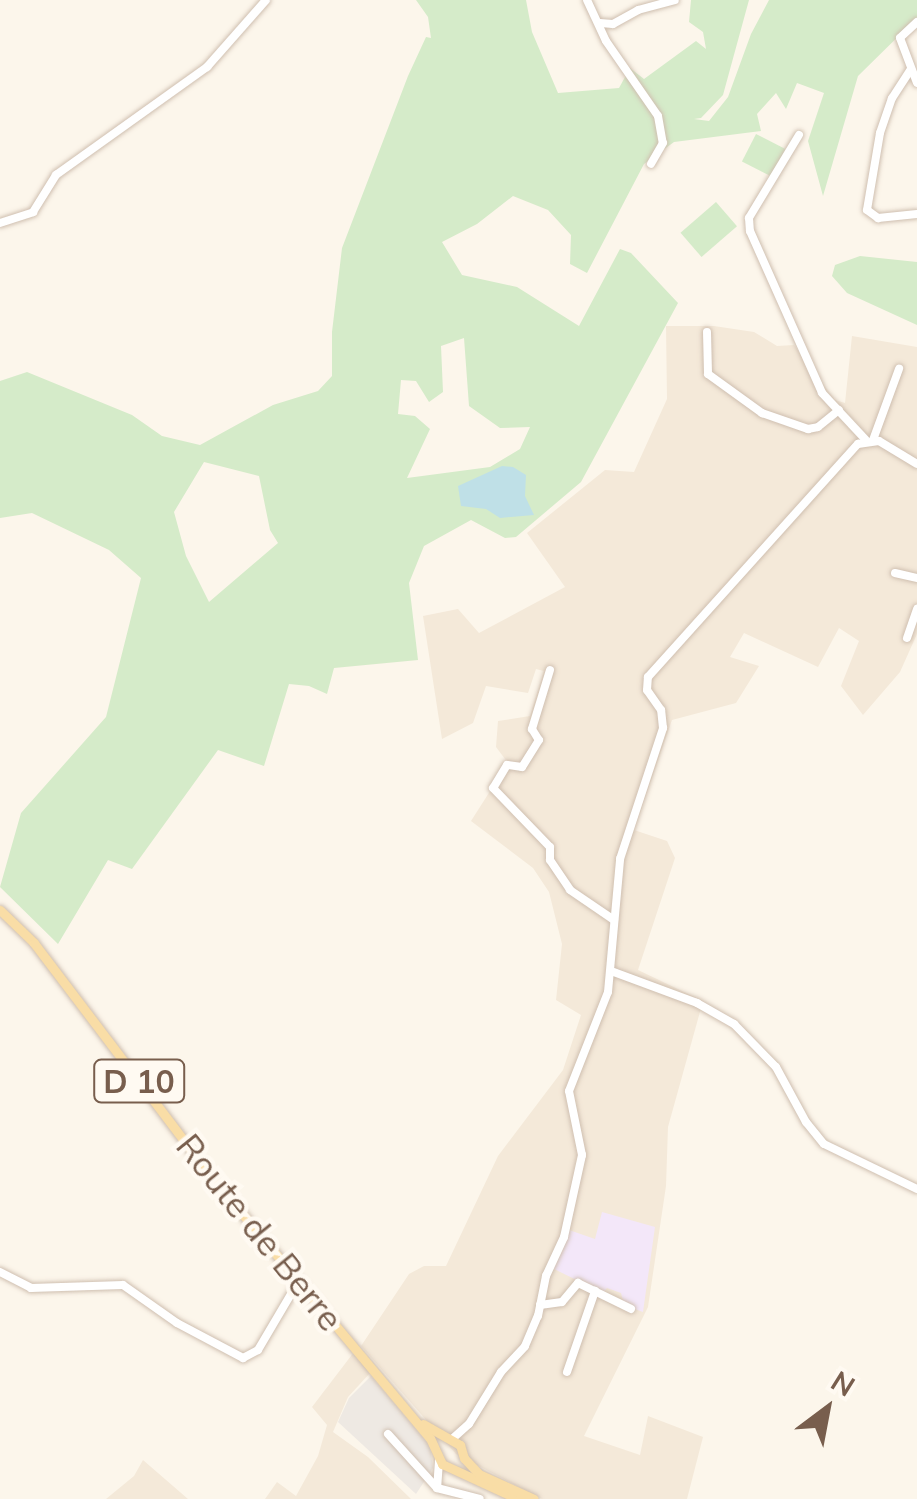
<!DOCTYPE html>
<style>
body{margin:0}
#map{position:relative;width:917px;height:1499px;overflow:hidden;background:#fcf6eb;font-family:Mulish,sans-serif}
div>[style]{position:absolute}
.residential>*{inset:0;background:#f4e9d9}
.industrial>*{inset:0;background:#eee9e3}
.education>*{inset:0;background:#f3e7f9}
.green>*{inset:0;background:#d5ebc9;transform-origin:0 0}
.water>*{inset:0;background:#bfe0e7}
.roads{filter:drop-shadow(0 0 2px #cfbfb0) drop-shadow(0 0 2px #cfbfb0)}
.minor>*{height:8px;margin:-4px;padding:0 4px;transform-origin:4px;border-radius:4px;background:#fff}
.major>*{height:9px;margin:-4.5px;padding:0 4.5px;transform-origin:4.5px;border-radius:4.5px;background:#f9dda6}
span{translate:-50% -50%;white-space:nowrap;text-align:center;line-height:1.15;-webkit-text-stroke:9px #fffaf2;paint-order:stroke}
.shield-label span{padding:2px 8px;background:#fffaf2;border:2px solid;border-radius:8px;-webkit-text-stroke-width:0}
.shield-label{font-size:32px;color:#785e4d;font-weight:700}
.street-label{font-size:35px;color:#785e4d}
.north{position:absolute;left:777px;top:1359px;width:100px;height:100px;-webkit-text-stroke:8px #fffaf2;paint-order:stroke;rotate:32deg;font-size:28px;font-weight:700;line-height:40px;text-align:center;color:#785e4d}
.north::after{content:'';display:block;margin:auto;width:35px;height:45px;background:#785e4d;clip-path:polygon(50% 0,100% 100%,50% 72%,0 100%)}
</style>
<div id="map">
<div class="residential">
<i style="clip-path:polygon(666px 326px,714px 326px,754px 332px,777px 346px,794px 345px,835px 400px,845px 403px,852px 336px,917px 347px,917px 634px,900px 672px,863px 715px,841px 686px,859px 641px,839px 628px,818px 667px,744px 633px,730px 657px,759px 666px,736px 703px,672px 720px,634px 830px,667px 841px,675px 858px,638px 970px,703px 1001px,668px 1127px,666px 1186px,648px 1307px,584px 1436px,640px 1455px,648px 1416px,703px 1437px,687px 1499px,542px 1499px,456px 1454px,361px 1346px,409px 1274px,424px 1266px,446px 1266px,498px 1156px,563px 1070px,581px 1015px,556px 1000px,562px 944px,549px 892px,533px 868px,471px 821px,508px 763px,496px 747px,498px 721px,530px 716px,544px 671px,536px 669px,528px 693px,486px 686px,473px 723px,442px 739px,423px 616px,458px 609px,479px 633px,565px 587px,527px 533px,605px 470px,634px 472px,667px 399px)"></i>
<i style="clip-path:polygon(354px 1352px,370px 1373px,348px 1397px,333px 1432px,368px 1457px,411px 1499px,265px 1499px,277px 1482px,296px 1496px,318px 1456px,327px 1425px,312px 1407px)"></i>
<i style="clip-path:polygon(143px 1460px,188px 1499px,106px 1499px,134px 1476px)"></i>
</div>
<div class="industrial">
<i style="clip-path:polygon(371px 1376px,430px 1446px,433px 1468px,416px 1494px,338px 1422px,349px 1398px)"></i>
</div>
<div class="education">
<i style="clip-path:polygon(602px 1212px,655px 1227px,643px 1312px,624px 1305px,621px 1293px,607px 1288px,603px 1293px,552px 1268px,569px 1230px,595px 1239px)"></i>
</div>
<div class="green">
<i style="clip-path:polygon(evenodd,416px 0,526px 0,532px 32px,558px 93px,619px 88px,630px 68px,644px 79px,696px 41px,706px 49px,703px 32px,689px 22px,691px 0,749px 0,723px 95px,701px 118px,694px 119px,709px 121px,728px 97px,751px 34px,769px 0,917px 0,917px 18px,858px 76px,823px 196px,808px 141px,824px 93px,797px 83px,786px 109px,776px 93px,757px 114px,761px 131px,674px 142px,644px 164px,587px 273px,570px 264px,571px 235px,548px 210px,513px 196px,477px 224px,442px 242px,462px 275px,517px 287px,579px 326px,620px 249px,631px 253px,678px 303px,581px 482px,516px 537px,505px 538px,471px 520px,424px 546px,409px 583px,418px 660px,334px 668px,327px 694px,309px 686px,289px 684px,264px 766px,218px 750px,132px 869px,108px 860px,58px 944px,0 887px,21px 813px,106px 717px,141px 578px,109px 550px,32px 513px,0 518px,0 381px,27px 372px,132px 415px,162px 436px,200px 445px,273px 405px,318px 391px,332px 376px,332px 332px,342px 248px,408px 76px,426px 37px,431px 38px,428px 17px,416px 0,464px 338px,469px 406px,500px 428px,530px 427px,520px 449px,490px 467px,407px 478px,430px 429px,415px 416px,398px 414px,401px 380px,416px 381px,429px 402px,443px 392px,441px 346px,464px 338px,416px 0,204px 462px,259px 476px,270px 530px,278px 543px,209px 602px,186px 556px,174px 512px,204px 462px)"></i>
<i style="left:756px;top:134px;width:33px;height:31px;rotate:27deg"></i>
<i style="left:716px;top:202px;width:32px;height:47px;rotate:49deg"></i>
<i style="clip-path:polygon(860px 256px,917px 262px,917px 325px,847px 293px,832px 276px,835px 265px)"></i>
</div>
<div class="water">
<i style="clip-path:polygon(502px 466px,513px 467px,526px 475px,525px 496px,534px 515px,500px 518px,486px 509px,461px 506px,458px 486px)"></i>
</div>
<div class="roads">
<div class="minor">
<i style="left:587px;top:0;width:45px;rotate:65.1deg"></i>
<i style="left:606px;top:41px;width:91px;rotate:55.3deg"></i>
<i style="left:658px;top:116px;width:27px;rotate:80deg"></i>
<i style="left:663px;top:143px;width:24px;rotate:120deg"></i>
<i style="left:917px;top:22px;width:23px;rotate:137deg"></i>
<i style="left:900px;top:38px;width:48px;rotate:69.3deg"></i>
<i style="left:600px;top:23px;width:13px;rotate:4deg"></i>
<i style="left:613px;top:24px;width:29px;rotate:-29deg"></i>
<i style="left:638px;top:10px;width:38px;rotate:-15deg"></i>
<i style="left:911px;top:69px;width:35px;rotate:123deg"></i>
<i style="left:892px;top:98px;width:37px;rotate:109deg"></i>
<i style="left:880px;top:133px;width:78px;rotate:99.6deg"></i>
<i style="left:867px;top:210px;width:14px;rotate:36deg"></i>
<i style="left:878px;top:218px;width:39px;rotate:-6deg"></i>
<i style="left:799px;top:135px;width:97px;rotate:121.1deg"></i>
<i style="left:749px;top:218px;width:13px;rotate:86deg"></i>
<i style="left:750px;top:231px;width:177px;rotate:66deg"></i>
<i style="left:822px;top:393px;width:64px;rotate:46.9deg"></i>
<i style="left:0;top:223px;width:35px;rotate:-18deg"></i>
<i style="left:33px;top:212px;width:44px;rotate:-58.1deg"></i>
<i style="left:56px;top:175px;width:186px;rotate:-35.6deg"></i>
<i style="left:207px;top:67px;width:89px;rotate:-48.6deg"></i>
<i style="left:707px;top:332px;width:42px;rotate:88.6deg"></i>
<i style="left:708px;top:374px;width:67px;rotate:35.8deg"></i>
<i style="left:762px;top:413px;width:49px;rotate:19.2deg"></i>
<i style="left:808px;top:429px;width:10px;rotate:-11deg"></i>
<i style="left:818px;top:427px;width:27px;rotate:-39deg"></i>
<i style="left:873px;top:440px;width:76px;rotate:-69.9deg"></i>
<i style="left:895px;top:573px;width:23px;rotate:13deg"></i>
<i style="left:907px;top:638px;width:31px;rotate:-71deg"></i>
<i style="left:550px;top:670px;width:62px;rotate:107deg"></i>
<i style="left:532px;top:729px;width:13px;rotate:58deg"></i>
<i style="left:539px;top:740px;width:32px;rotate:122deg"></i>
<i style="left:522px;top:767px;width:15px;rotate:-172deg"></i>
<i style="left:507px;top:765px;width:27px;rotate:121deg"></i>
<i style="left:493px;top:788px;width:82px;rotate:46deg"></i>
<i style="left:550px;top:847px;width:13px;rotate:90deg"></i>
<i style="left:550px;top:860px;width:36px;rotate:56deg"></i>
<i style="left:570px;top:890px;width:53px;rotate:34.3deg"></i>
<i style="left:611px;top:971px;width:92px;rotate:20.4deg"></i>
<i style="left:697px;top:1003px;width:43px;rotate:29.6deg"></i>
<i style="left:734px;top:1024px;width:60px;rotate:45.7deg"></i>
<i style="left:776px;top:1067px;width:63px;rotate:61.4deg"></i>
<i style="left:806px;top:1122px;width:28px;rotate:51deg"></i>
<i style="left:824px;top:1144px;width:103px;rotate:25.8deg"></i>
<i style="left:0;top:1272px;width:35px;rotate:27deg"></i>
<i style="left:31px;top:1288px;width:92px;rotate:-1.9deg"></i>
<i style="left:123px;top:1285px;width:66px;rotate:35.1deg"></i>
<i style="left:177px;top:1323px;width:75px;rotate:27.9deg"></i>
<i style="left:243px;top:1358px;width:17px;rotate:-28deg"></i>
<i style="left:258px;top:1350px;width:79px;rotate:-59.5deg"></i>
<i style="left:540px;top:1305px;width:22px;rotate:-8deg"></i>
<i style="left:562px;top:1302px;width:25px;rotate:-50deg"></i>
<i style="left:578px;top:1283px;width:59px;rotate:26.1deg"></i>
<i style="left:567px;top:1372px;width:86px;rotate:-70.9deg"></i>
<i style="left:388px;top:1434px;width:73px;rotate:47.8deg"></i>
<i style="left:451px;top:1440px;width:24px;rotate:-42deg"></i>
<i style="left:469px;top:1424px;width:61px;rotate:-58.4deg"></i>
<i style="left:501px;top:1372px;width:35px;rotate:-47deg"></i>
<i style="left:525px;top:1346px;width:33px;rotate:-67deg"></i>
<i style="left:538px;top:1316px;width:41px;rotate:-78.7deg"></i>
<i style="left:546px;top:1276px;width:43px;rotate:-65.2deg"></i>
<i style="left:564px;top:1237px;width:84px;rotate:-77.6deg"></i>
<i style="left:582px;top:1155px;width:65px;rotate:-101.5deg"></i>
<i style="left:569px;top:1091px;width:106px;rotate:-68.5deg"></i>
<i style="left:608px;top:992px;width:134px;rotate:-84.8deg"></i>
<i style="left:620px;top:859px;width:138px;rotate:-71.8deg"></i>
<i style="left:663px;top:728px;width:18px;rotate:-96deg"></i>
<i style="left:661px;top:710px;width:24px;rotate:-125deg"></i>
<i style="left:647px;top:690px;width:13px;rotate:-86deg"></i>
<i style="left:648px;top:677px;width:314px;rotate:-48deg"></i>
<i style="left:858px;top:444px;width:21px;rotate:-8deg"></i>
<i style="left:879px;top:441px;width:44px;rotate:31.2deg"></i>
<i style="left:439px;top:1461px;width:27px;rotate:94deg"></i>
<i style="left:437px;top:1488px;width:44px;rotate:14.3deg"></i>
</div>
<div class="major">
<i style="left:0;top:910px;width:47px;rotate:44.1deg"></i>
<i style="left:34px;top:943px;width:298px;rotate:52.8deg"></i>
<i style="left:214px;top:1180px;width:336px;rotate:50.1deg"></i>
<i style="left:430px;top:1438px;width:29px;rotate:65deg"></i>
<i style="left:442px;top:1464px;width:84px;rotate:24.7deg"></i>
<i style="left:423px;top:1424px;width:43px;rotate:29.6deg"></i>
<i style="left:460px;top:1445px;width:14px;rotate:73deg"></i>
<i style="left:464px;top:1458px;width:22px;rotate:47deg"></i>
<i style="left:479px;top:1474px;width:60px;rotate:24.4deg"></i>
</div>
</div>
<div class="shield-label">
<span style="left:139px;top:1081px">D 10</span>
</div>
<div class="street-label">
<span style="left:260px;top:1232px;rotate:51deg">Route de Berre</span>
</div>
<div class="north">N</div>
</div>
